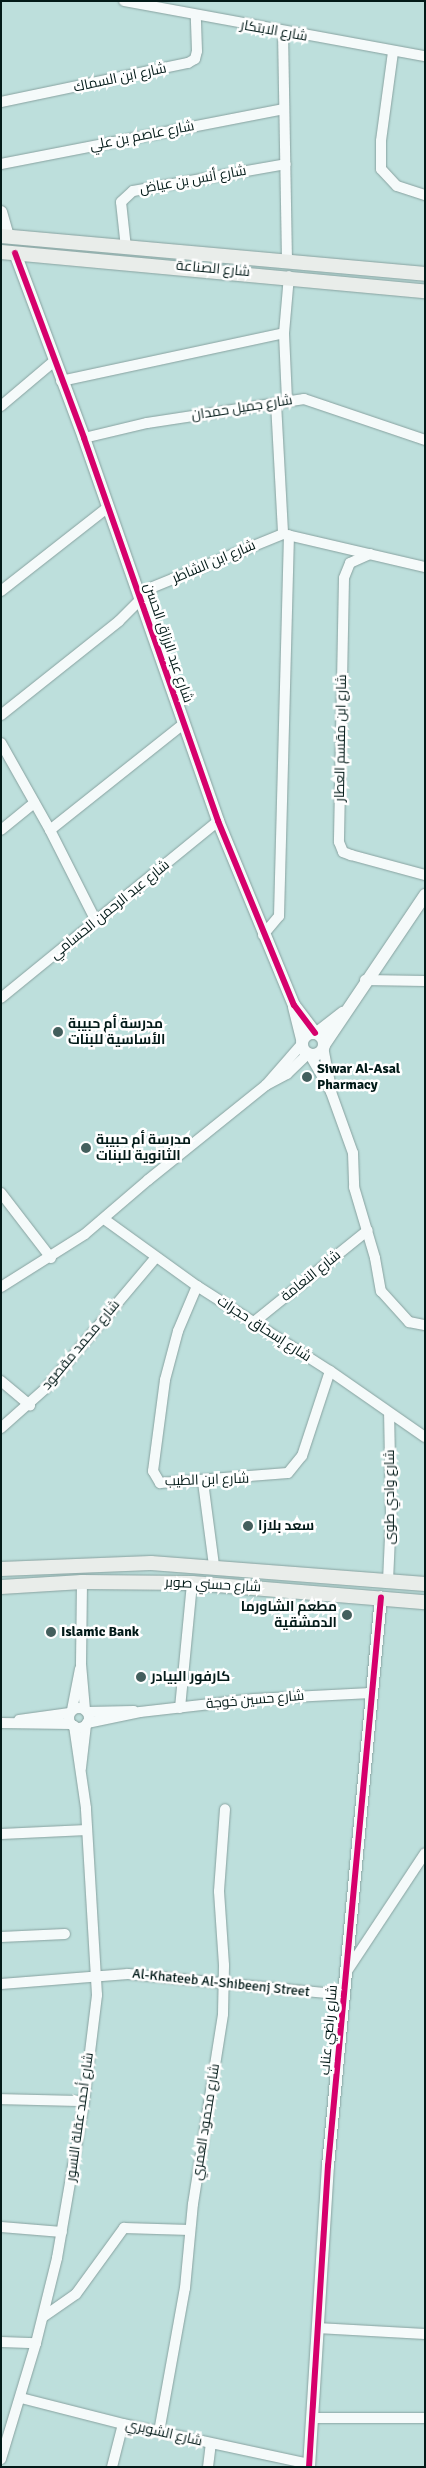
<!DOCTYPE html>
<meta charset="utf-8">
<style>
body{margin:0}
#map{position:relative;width:426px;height:2468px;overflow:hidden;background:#bddfdc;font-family:Signika,Cairo,sans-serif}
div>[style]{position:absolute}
.roads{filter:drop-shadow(0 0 1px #88a2a0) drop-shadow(0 0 1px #88a2a0)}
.minor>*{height:10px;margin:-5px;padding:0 5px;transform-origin:5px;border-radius:5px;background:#f5fafa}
.minor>.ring{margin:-5px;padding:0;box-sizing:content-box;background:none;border:10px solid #f5fafa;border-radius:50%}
.tertiary>*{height:12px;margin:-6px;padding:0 6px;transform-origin:6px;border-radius:6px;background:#f5fafa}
.tertiary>.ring{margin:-6px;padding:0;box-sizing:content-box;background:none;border:12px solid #f5fafa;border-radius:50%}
.secondary>*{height:14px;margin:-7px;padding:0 7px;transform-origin:7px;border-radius:7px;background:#e9edea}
.cycleway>*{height:6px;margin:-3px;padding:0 3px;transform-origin:3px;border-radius:3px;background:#d6006c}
.dots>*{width:14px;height:14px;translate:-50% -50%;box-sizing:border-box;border:2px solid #fff;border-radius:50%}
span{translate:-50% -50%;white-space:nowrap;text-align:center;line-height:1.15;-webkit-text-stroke:5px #fff;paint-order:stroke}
.street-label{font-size:14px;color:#021a18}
.poi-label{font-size:14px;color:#021a18;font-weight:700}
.left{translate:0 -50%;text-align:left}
.right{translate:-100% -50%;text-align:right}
.frame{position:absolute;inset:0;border:2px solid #021a18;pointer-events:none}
</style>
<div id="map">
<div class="roads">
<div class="minor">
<i style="left:124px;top:1px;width:306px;rotate:10.4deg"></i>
<i style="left:283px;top:32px;width:228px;rotate:89deg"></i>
<i style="left:393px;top:52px;width:90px;rotate:97.7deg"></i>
<i style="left:381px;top:141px;width:28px;rotate:90deg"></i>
<i style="left:381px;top:169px;width:23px;rotate:47deg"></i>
<i style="left:397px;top:186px;width:29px;rotate:18deg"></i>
<i style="left:1px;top:102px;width:191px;rotate:-11.8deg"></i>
<i style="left:188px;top:63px;width:8px;rotate:-30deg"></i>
<i style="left:195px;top:59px;width:8px;rotate:-76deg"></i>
<i style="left:197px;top:51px;width:35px;rotate:-92deg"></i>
<i style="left:1px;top:164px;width:287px;rotate:-11deg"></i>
<i style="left:126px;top:248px;width:46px;rotate:-96.2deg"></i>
<i style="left:121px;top:202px;width:16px;rotate:-43deg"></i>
<i style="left:133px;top:191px;width:155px;rotate:-10deg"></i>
<i style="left:61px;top:381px;width:228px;rotate:-12.1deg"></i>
<i style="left:287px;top:400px;width:67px;rotate:-92.6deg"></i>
<i style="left:284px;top:333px;width:57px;rotate:-85deg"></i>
<i style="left:276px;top:403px;width:131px;rotate:86.9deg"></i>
<i style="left:1px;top:406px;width:68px;rotate:-40.2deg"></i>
<i style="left:84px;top:438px;width:65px;rotate:-13.4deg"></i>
<i style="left:147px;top:423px;width:159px;rotate:-8.7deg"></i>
<i style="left:304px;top:399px;width:128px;rotate:18.7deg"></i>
<i style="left:370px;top:554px;width:22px;rotate:156deg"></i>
<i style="left:350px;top:563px;width:16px;rotate:112deg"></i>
<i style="left:344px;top:578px;width:264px;rotate:91.1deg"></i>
<i style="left:339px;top:842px;width:11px;rotate:68deg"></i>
<i style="left:343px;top:852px;width:9px;rotate:21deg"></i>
<i style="left:351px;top:855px;width:77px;rotate:15.1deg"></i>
<i style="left:1px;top:591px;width:135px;rotate:-38.1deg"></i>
<i style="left:1px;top:715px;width:151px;rotate:-38.5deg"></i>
<i style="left:119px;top:621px;width:48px;rotate:-45deg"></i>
<i style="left:153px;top:587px;width:140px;rotate:-22.2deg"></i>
<i style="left:283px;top:534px;width:146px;rotate:13.1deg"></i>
<i style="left:1px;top:743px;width:100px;rotate:60.6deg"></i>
<i style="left:50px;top:830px;width:102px;rotate:63.2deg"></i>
<i style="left:1px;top:830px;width:43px;rotate:-39.3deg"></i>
<i style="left:50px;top:830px;width:169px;rotate:-38.5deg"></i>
<i style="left:263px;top:935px;width:25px;rotate:-50deg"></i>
<i style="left:279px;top:916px;width:381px;rotate:-88.5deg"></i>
<i style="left:365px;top:980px;width:60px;rotate:1deg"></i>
<i style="left:1px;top:998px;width:280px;rotate:-39.2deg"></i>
<i style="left:323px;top:1047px;width:37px;rotate:79deg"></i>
<i style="left:310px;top:1055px;width:43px;rotate:60.4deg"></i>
<i style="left:331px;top:1092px;width:65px;rotate:70.2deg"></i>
<i style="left:353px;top:1153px;width:34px;rotate:88deg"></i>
<i style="left:354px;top:1187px;width:74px;rotate:73.5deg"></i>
<i style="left:375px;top:1258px;width:34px;rotate:80deg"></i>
<i style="left:381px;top:1291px;width:42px;rotate:47.9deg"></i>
<i style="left:409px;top:1322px;width:16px;rotate:11deg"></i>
<i style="left:267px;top:1084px;width:52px;rotate:-48.9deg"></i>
<i style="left:1px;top:1193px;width:82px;rotate:52.4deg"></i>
<i style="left:104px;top:1219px;width:115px;rotate:35.8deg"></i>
<i style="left:197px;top:1286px;width:158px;rotate:32.6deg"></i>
<i style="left:330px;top:1371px;width:116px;rotate:34.8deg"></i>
<i style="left:197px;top:1286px;width:49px;rotate:112.9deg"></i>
<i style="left:178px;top:1331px;width:51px;rotate:104.9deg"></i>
<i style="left:165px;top:1380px;width:92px;rotate:97.5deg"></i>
<i style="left:153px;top:1471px;width:14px;rotate:60deg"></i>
<i style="left:160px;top:1483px;width:128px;rotate:-4.5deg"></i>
<i style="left:288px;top:1473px;width:22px;rotate:-51deg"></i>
<i style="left:302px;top:1456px;width:89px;rotate:-71.8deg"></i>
<i style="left:1px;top:1287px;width:99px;rotate:-32.2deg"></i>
<i style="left:85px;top:1234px;width:83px;rotate:-40.6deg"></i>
<i style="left:148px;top:1180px;width:151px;rotate:-38.8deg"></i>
<i style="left:266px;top:1085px;width:24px;rotate:-28deg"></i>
<i style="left:287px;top:1074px;width:29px;rotate:-44deg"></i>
<i style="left:254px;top:1322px;width:146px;rotate:-38.9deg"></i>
<i style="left:1px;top:1381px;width:38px;rotate:40deg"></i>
<i style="left:1px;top:1428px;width:59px;rotate:-41.6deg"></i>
<i style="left:45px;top:1389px;width:172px;rotate:-49.9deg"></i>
<i style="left:203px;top:1482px;width:85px;rotate:82.5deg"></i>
<i style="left:388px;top:1581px;width:67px;rotate:-87.4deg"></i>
<i style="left:391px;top:1514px;width:101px;rotate:-91.1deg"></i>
<i style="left:82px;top:1582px;width:82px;rotate:90.7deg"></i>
<i style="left:81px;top:1664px;width:46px;rotate:85deg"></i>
<i style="left:180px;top:1708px;width:126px;rotate:-84.5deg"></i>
<i class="ring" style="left:69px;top:1708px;width:10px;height:10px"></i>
<i style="left:72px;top:1710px;width:42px;rotate:-79deg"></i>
<i style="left:87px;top:1712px;width:47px;rotate:-1.2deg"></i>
<i style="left:19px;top:1720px;width:51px;rotate:-7.8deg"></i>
<i style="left:1px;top:1723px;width:70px;rotate:0.8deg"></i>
<i style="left:87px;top:1723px;width:54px;rotate:-11.7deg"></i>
<i style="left:140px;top:1712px;width:115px;rotate:-6.5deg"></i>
<i style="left:254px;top:1699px;width:117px;rotate:-2.9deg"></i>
<i style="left:81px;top:1768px;width:43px;rotate:-83.4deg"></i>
<i style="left:1px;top:1834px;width:86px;rotate:-2.7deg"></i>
<i style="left:1px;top:1937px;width:64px;rotate:-2.7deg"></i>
<i style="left:347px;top:1971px;width:141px;rotate:-56.5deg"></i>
<i style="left:1px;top:1984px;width:127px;rotate:-4.5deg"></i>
<i style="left:128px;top:1974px;width:218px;rotate:5.5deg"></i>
<i style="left:1px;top:2099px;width:83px;rotate:1.4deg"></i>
<i style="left:1px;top:2227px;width:61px;rotate:4.7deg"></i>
<i style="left:43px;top:2317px;width:40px;rotate:-34.9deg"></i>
<i style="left:76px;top:2294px;width:82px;rotate:-54deg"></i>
<i style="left:124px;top:2228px;width:66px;rotate:1.7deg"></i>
<i style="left:317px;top:2328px;width:108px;rotate:3.2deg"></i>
<i style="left:1px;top:2342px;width:35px;rotate:2deg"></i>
<i style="left:21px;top:2398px;width:105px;rotate:14.3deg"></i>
<i style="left:123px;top:2424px;width:190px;rotate:12.1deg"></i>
<i style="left:312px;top:2418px;width:113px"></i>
<i style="left:159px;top:2432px;width:146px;rotate:-79.8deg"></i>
<i style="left:185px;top:2288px;width:84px;rotate:-84.6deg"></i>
<i style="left:193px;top:2204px;width:192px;rotate:-81deg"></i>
<i style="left:223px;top:2014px;width:49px;rotate:-88.8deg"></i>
<i style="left:224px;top:1965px;width:74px;rotate:-93.9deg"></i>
<i style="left:219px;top:1891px;width:82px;rotate:-85.8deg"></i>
<i style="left:1px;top:2459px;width:121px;rotate:-73.2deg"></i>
<i style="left:36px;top:2343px;width:88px;rotate:-76.1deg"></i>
<i style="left:57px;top:2258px;width:159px;rotate:-80.2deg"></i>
<i style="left:84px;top:2101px;width:107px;rotate:-83deg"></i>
<i style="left:97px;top:1995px;width:187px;rotate:-93.4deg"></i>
<i style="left:86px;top:1808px;width:83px;rotate:-98.3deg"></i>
<i style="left:112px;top:2467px;width:44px;rotate:-75.7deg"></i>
<i style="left:208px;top:2467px;width:23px;rotate:-83deg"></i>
</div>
<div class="tertiary">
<i style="left:1px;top:212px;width:26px;rotate:74deg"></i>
<i style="left:15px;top:253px;width:197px;rotate:69.5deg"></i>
<i style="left:84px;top:438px;width:406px;rotate:70.7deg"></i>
<i style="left:218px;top:821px;width:199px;rotate:67.6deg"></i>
<i style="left:294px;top:1005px;width:35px;rotate:53deg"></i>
<i style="left:294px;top:1007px;width:34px;rotate:76deg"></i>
<i class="ring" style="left:302px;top:1033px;width:10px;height:10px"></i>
<i style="left:317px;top:1033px;width:33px;rotate:-38deg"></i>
<i style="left:324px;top:1045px;width:181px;rotate:-56deg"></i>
<i style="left:309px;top:2467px;width:302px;rotate:-86.4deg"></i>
<i style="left:328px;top:2166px;width:571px;rotate:-84.68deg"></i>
</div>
<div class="secondary">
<i style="left:1px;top:236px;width:426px;rotate:5.1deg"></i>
<i style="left:1px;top:252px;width:426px;rotate:5.3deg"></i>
<i style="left:1px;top:1569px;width:150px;rotate:-2.3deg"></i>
<i style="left:151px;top:1563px;width:275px;rotate:4.4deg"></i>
<i style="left:1px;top:1587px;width:81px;rotate:-3.5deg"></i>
<i style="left:82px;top:1582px;width:110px;rotate:0.5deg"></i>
<i style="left:192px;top:1583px;width:234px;rotate:4.7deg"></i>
</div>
</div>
<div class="cycleway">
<i style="left:15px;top:253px;width:197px;rotate:69.5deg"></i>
<i style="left:84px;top:438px;width:406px;rotate:70.7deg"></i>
<i style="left:218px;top:821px;width:199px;rotate:67.6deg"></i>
<i style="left:294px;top:1005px;width:35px;rotate:53deg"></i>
<i style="left:309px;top:2467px;width:302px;rotate:-86.4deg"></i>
<i style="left:328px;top:2166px;width:571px;rotate:-84.68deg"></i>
</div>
<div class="dots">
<i style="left:58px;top:1032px;background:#435f5d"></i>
<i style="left:307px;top:1077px;background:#435f5d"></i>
<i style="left:86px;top:1148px;background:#435f5d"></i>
<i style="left:248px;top:1526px;background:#435f5d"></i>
<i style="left:347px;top:1615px;background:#435f5d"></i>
<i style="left:51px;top:1632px;background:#435f5d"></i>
<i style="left:141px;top:1677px;background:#435f5d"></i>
</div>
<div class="street-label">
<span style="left:274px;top:31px;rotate:10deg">شارع الابتكار</span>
<span style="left:120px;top:78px;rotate:-12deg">شارع ابن السماك</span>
<span style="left:142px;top:136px;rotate:-11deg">شارع عاصم بن علي</span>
<span style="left:193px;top:180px;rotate:-10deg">شارع أنس بن عياض</span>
<span style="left:213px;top:269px;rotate:5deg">شارع الصناعة</span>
<span style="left:242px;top:408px;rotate:-9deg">شارع جميل حمدان</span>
<span style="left:214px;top:562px;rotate:-23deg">شارع ابن الشاطر</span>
<span style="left:168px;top:643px;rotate:71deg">شارع عبد الرزاق الحسن</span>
<span style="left:341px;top:738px;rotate:-89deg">شارع ابن مقسم العطار</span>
<span style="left:110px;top:910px;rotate:-39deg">شارع عبد الرحمن الحسامي</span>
<span style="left:311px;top:1276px;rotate:-39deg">شارع النعامة</span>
<span style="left:264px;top:1329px;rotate:33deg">شارع إسحاق حجرات</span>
<span style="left:81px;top:1345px;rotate:-50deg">شارع محمد مقصود</span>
<span style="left:207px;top:1480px;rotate:-2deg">شارع ابن الطيب</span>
<span style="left:390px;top:1497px;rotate:-90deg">شارع وادي طوى</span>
<span style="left:213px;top:1585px;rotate:3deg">شارع حسني صوبر</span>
<span style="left:255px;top:1700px;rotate:-5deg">شارع حسين خوجة</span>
<span style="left:221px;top:1983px;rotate:6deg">Al-Khateeb Al-Shibeenj Street</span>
<span style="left:329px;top:2030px;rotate:-85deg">شارع راضي عناب</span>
<span style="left:80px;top:2117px;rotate:-82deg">شارع أحمد عقلة النسور</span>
<span style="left:206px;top:2122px;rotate:-81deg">شارع محمود العمري</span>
<span style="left:164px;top:2433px;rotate:13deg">شارع الشوبري</span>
</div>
<div class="poi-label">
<span class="left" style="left:68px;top:1032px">مدرسة أم حبيبة<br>الأساسية للبنات</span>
<span class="left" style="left:317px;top:1077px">Siwar Al-Asal<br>Pharmacy</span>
<span class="left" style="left:96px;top:1148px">مدرسة أم حبيبة<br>الثانوية للبنات</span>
<span class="left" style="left:258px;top:1526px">سعد بلازا</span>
<span class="right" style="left:337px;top:1615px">مطعم الشاورما<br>الدمشقية</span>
<span class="left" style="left:61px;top:1632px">Islamic Bank</span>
<span class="left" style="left:151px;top:1677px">كارفور البيادر</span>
</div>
<div class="frame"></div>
</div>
